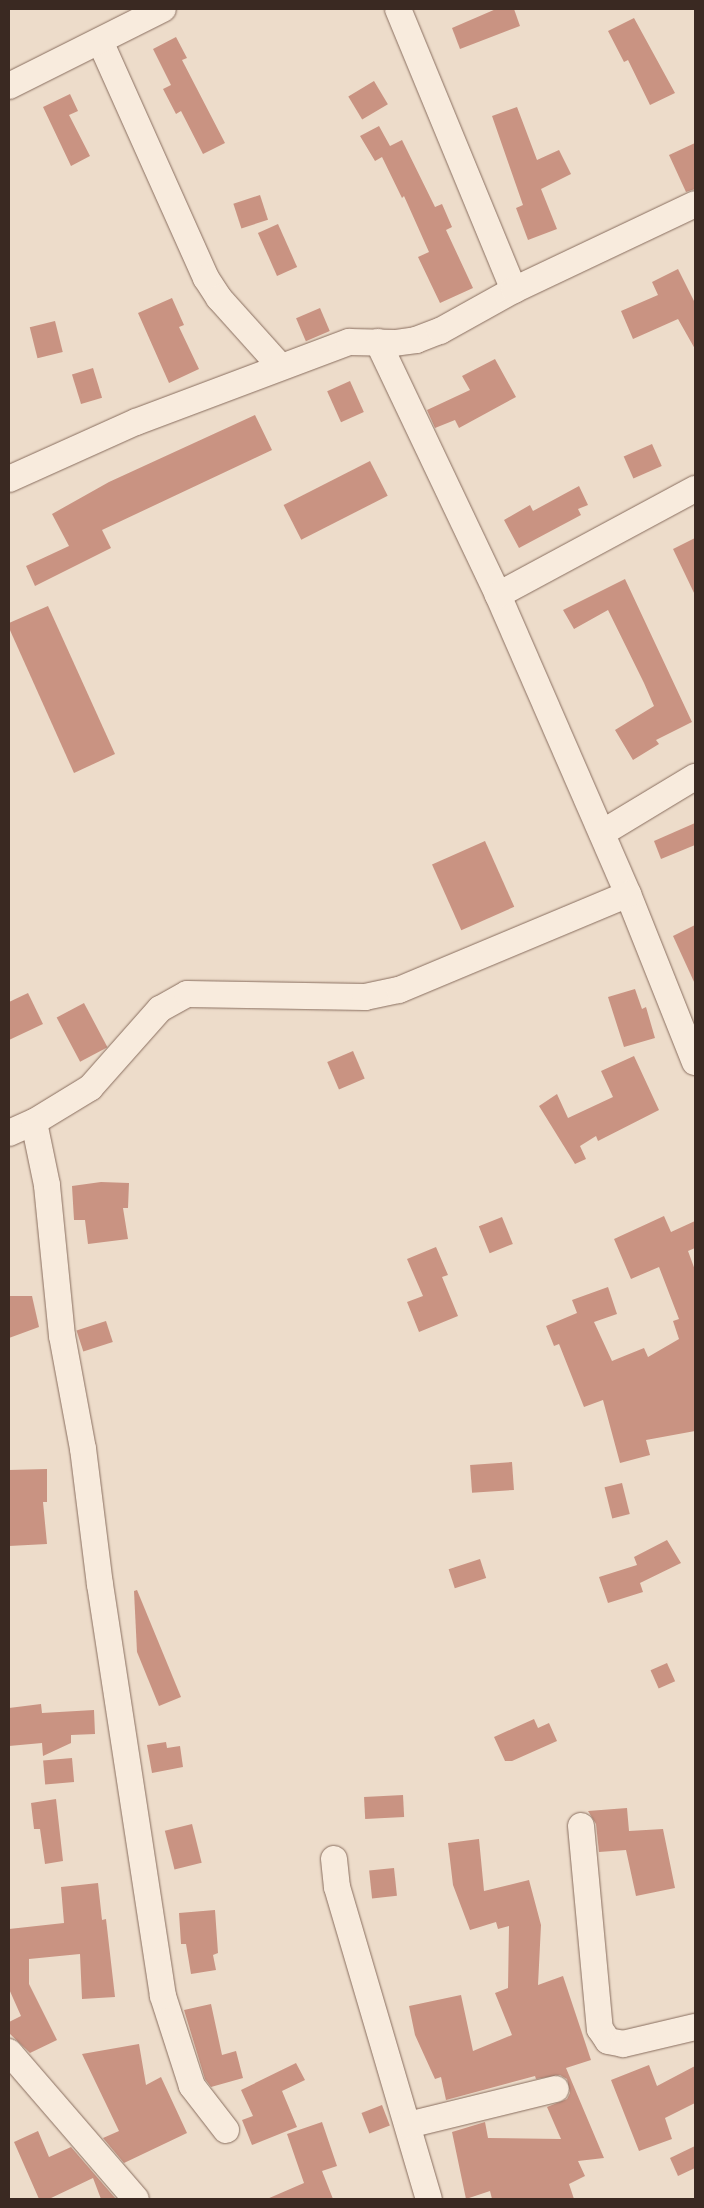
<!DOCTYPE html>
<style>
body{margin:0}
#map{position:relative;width:704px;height:2208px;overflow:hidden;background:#eddcca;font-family:"Libre Baskerville",serif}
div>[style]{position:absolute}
.building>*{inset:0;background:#c99382;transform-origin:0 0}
.roads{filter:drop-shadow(0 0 1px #896e5f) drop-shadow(0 0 1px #896e5f)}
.street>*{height:26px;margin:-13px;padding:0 13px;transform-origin:13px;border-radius:13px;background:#f8ebdd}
span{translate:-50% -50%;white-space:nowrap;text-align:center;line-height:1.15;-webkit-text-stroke:5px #f4e8d9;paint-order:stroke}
.frame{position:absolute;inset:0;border:10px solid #3a2922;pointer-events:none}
</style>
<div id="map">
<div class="building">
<i style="clip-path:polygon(496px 9px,514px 9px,520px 26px,460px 49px,452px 28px)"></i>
<i style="clip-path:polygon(634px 18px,675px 93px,650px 105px,628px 60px,624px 62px,608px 31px)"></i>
<i style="clip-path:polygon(176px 37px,187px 58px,182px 60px,225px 143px,203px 154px,181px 111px,176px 114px,163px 89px,171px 85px,153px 49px)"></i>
<i style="left:374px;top:81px;width:27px;height:30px;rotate:59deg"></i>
<i style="clip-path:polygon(70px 94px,78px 111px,69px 115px,90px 156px,71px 166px,43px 107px)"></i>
<i style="clip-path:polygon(517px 107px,537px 160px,559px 150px,571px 174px,541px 189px,557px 229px,528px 240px,516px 208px,523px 205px,492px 116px)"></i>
<i style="clip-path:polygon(379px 126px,390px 146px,402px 140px,435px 207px,442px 204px,452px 227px,446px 230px,473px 288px,440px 303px,418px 257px,429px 252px,404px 196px,402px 198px,382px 157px,375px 161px,360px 136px)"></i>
<i style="clip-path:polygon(695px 143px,695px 189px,686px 192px,669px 155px)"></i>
<i style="left:260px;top:195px;width:26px;height:28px;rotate:72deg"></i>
<i style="left:278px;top:224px;width:47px;height:22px;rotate:66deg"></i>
<i style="clip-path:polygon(678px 269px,695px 303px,695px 349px,678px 319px,633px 339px,621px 311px,658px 295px,652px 282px)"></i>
<i style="clip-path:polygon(172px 298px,184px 325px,179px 327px,199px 369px,169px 383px,138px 313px)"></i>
<i style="left:320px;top:308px;width:25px;height:26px;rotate:67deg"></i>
<i style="left:55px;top:321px;width:32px;height:26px;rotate:76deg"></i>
<i style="clip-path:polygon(495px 359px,516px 397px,459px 428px,455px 420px,435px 428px,427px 410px,470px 390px,462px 376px)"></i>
<i style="left:93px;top:368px;width:31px;height:22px;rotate:73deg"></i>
<i style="left:350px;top:381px;width:34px;height:25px;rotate:66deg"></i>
<i style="clip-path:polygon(255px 415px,272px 450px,102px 530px,111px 548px,35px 586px,26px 566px,69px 546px,52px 514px,109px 482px)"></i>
<i style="left:652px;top:444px;width:24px;height:31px;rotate:66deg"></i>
<i style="left:370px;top:461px;width:39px;height:97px;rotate:63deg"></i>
<i style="clip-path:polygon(579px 486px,588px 505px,578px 509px,581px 515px,519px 548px,504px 520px,530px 505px,533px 511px)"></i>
<i style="clip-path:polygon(695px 538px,695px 595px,673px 549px)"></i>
<i style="clip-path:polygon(625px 579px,692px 722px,656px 740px,659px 744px,633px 760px,615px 730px,654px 706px,644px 683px,608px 610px,574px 629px,563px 610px)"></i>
<i style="clip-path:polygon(48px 606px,115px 754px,74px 773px,9px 628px,9px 623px)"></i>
<i style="clip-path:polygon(695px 823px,695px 845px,661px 859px,654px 841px)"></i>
<i style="left:485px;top:841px;width:72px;height:58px;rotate:66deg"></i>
<i style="clip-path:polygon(695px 925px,695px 984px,673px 936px)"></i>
<i style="clip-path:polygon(635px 989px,642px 1009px,646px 1007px,655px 1038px,624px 1047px,608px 997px)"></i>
<i style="clip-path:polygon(28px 993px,43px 1024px,9px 1040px,9px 1002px)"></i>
<i style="left:84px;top:1003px;width:50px;height:31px;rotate:62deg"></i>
<i style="left:353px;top:1051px;width:30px;height:28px;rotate:67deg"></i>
<i style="clip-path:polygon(634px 1056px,659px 1110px,598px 1141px,596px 1136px,580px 1146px,586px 1159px,575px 1164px,539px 1106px,557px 1094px,568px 1118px,613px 1097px,601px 1071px)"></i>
<i style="clip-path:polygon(101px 1182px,129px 1183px,128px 1208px,123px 1208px,128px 1239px,88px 1244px,85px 1220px,74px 1220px,72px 1186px)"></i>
<i style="clip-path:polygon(664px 1216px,671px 1232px,695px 1221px,695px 1248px,688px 1251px,695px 1270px,695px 1431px,646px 1440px,650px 1455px,620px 1463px,603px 1400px,584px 1407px,559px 1344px,554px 1346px,546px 1326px,577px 1313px,572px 1300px,608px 1287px,617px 1314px,594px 1322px,612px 1361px,644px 1348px,648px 1357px,679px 1339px,673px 1321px,679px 1319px,659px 1267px,631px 1279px,614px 1239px)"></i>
<i style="left:502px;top:1217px;width:29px;height:25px;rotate:68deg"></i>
<i style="clip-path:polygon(436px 1247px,448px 1275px,442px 1277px,458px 1316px,419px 1332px,407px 1302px,423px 1296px,407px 1259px)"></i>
<i style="clip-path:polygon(9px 1296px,32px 1296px,39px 1327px,9px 1338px)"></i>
<i style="left:106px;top:1321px;width:22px;height:31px;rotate:72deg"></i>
<i style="left:512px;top:1462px;width:28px;height:42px;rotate:86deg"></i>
<i style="clip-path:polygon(47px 1469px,47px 1502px,43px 1502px,47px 1544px,9px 1546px,9px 1470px)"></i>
<i style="left:622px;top:1483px;width:32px;height:18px;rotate:76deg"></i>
<i style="clip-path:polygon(667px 1540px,681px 1563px,640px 1583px,643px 1592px,608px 1603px,599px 1577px,637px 1565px,634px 1557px)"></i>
<i style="left:480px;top:1559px;width:20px;height:33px;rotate:72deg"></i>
<i style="clip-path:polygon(137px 1590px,181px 1697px,159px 1706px,137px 1652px,134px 1591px)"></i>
<i style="left:667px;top:1663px;width:20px;height:18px;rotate:66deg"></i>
<i style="clip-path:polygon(41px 1704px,42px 1713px,94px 1710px,95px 1734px,71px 1735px,71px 1743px,43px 1756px,42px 1743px,9px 1746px,9px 1708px)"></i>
<i style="clip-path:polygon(534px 1719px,538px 1728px,549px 1723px,557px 1741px,512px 1761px,505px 1761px,494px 1737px)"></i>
<i style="clip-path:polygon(166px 1742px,167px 1748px,180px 1746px,183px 1767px,152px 1773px,147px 1745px)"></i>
<i style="left:72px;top:1758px;width:24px;height:29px;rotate:85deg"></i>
<i style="left:403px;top:1795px;width:22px;height:39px;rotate:87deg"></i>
<i style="clip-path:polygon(56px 1799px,63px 1861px,45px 1864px,40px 1829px,34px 1829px,31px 1803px)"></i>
<i style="clip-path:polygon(627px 1808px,629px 1831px,663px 1829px,675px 1888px,636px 1896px,626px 1850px,599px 1852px,596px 1824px,588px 1811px)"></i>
<i style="left:192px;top:1824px;width:40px;height:28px;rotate:76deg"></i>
<i style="clip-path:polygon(479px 1839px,484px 1891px,529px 1880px,541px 1925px,538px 1985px,563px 1976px,591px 2060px,566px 2068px,604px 2158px,578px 2161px,585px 2176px,569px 2184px,574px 2199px,492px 2199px,490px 2191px,466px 2199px,452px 2132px,485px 2122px,488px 2138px,561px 2139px,547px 2107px,567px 2099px,570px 2093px,567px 2079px,560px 2075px,536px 2079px,535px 2076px,446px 2100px,441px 2077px,435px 2079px,415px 2035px,409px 2006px,461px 1995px,473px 2051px,512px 2035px,495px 1993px,508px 1988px,509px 1926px,498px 1929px,496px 1922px,470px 1930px,453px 1885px,448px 1843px)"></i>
<i style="left:394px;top:1868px;width:28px;height:25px;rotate:84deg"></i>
<i style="clip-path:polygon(98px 1883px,102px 1920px,106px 1919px,115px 1997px,82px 1999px,80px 1954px,29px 1959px,29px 1984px,57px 2040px,30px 2053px,9px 2033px,9px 2022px,21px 2016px,9px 1989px,9px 1929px,64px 1923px,61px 1887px)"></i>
<i style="clip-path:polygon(215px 1910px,218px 1953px,213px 1955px,216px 1970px,191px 1974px,186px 1944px,181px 1944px,179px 1913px)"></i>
<i style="clip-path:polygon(211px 2004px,222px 2055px,236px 2051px,243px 2078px,211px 2087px,205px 2079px,184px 2010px)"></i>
<i style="clip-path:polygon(139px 2044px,146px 2085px,161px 2077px,187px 2133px,124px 2163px,103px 2138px,119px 2131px,82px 2054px)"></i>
<i style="clip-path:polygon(296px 2063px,305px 2080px,282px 2091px,297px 2127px,252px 2145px,242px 2120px,253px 2116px,241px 2090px)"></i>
<i style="clip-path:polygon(649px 2065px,657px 2086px,695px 2066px,695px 2103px,665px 2118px,672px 2139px,639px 2151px,611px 2080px)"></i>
<i style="left:382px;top:2105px;width:22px;height:22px;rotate:69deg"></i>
<i style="clip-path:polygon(322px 2122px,337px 2166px,322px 2171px,333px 2199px,267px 2199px,304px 2183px,287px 2134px)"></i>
<i style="clip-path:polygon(38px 2131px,49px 2157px,71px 2147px,116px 2199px,101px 2199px,93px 2178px,49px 2199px,39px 2199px,14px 2142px)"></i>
<i style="clip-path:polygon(695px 2146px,695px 2168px,678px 2176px,670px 2158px)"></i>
</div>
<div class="roads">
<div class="street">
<i style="left:398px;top:9px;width:304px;rotate:67.6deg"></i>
<i style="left:100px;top:41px;width:260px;rotate:65.9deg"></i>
<i style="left:206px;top:278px;width:24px;rotate:57deg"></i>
<i style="left:219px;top:298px;width:91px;rotate:48.1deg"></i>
<i style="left:9px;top:86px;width:172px;rotate:-26.6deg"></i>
<i style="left:378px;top:342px;width:280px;rotate:64.6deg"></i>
<i style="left:498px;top:595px;width:326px;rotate:66.5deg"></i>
<i style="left:628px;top:894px;width:181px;rotate:68.3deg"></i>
<i style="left:9px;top:479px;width:139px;rotate:-24.2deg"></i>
<i style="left:136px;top:422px;width:228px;rotate:-20.6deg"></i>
<i style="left:349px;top:342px;width:46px;rotate:1.2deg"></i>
<i style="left:395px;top:343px;width:21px;rotate:-8deg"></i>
<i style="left:416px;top:340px;width:26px;rotate:-21deg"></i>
<i style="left:440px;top:331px;width:85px;rotate:-29deg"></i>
<i style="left:514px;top:290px;width:200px;rotate:-25.4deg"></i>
<i style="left:498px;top:595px;width:224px;rotate:-28.3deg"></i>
<i style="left:602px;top:833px;width:109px;rotate:-31.1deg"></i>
<i style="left:9px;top:1133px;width:27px;rotate:-24deg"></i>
<i style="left:581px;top:1826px;width:204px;rotate:84.7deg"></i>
<i style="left:600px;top:2029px;width:14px;rotate:56deg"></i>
<i style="left:608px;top:2041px;width:15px;rotate:11deg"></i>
<i style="left:623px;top:2044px;width:74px;rotate:-13.3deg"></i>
<i style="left:334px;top:1859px;width:28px;rotate:84deg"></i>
<i style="left:337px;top:1887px;width:325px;rotate:73.6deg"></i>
<i style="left:9px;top:2052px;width:194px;rotate:49.2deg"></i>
<i style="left:408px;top:2125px;width:152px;rotate:-13.7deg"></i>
<i style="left:226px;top:2130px;width:56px;rotate:-127.7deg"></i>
<i style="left:192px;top:2086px;width:95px;rotate:-107.9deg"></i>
<i style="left:163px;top:1996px;width:416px;rotate:-98.7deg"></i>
<i style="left:100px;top:1585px;width:137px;rotate:-97.1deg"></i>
<i style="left:83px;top:1449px;width:115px;rotate:-100.5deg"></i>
<i style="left:62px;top:1336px;width:152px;rotate:-95.7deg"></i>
<i style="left:47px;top:1185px;width:64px;rotate:-101.7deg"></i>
<i style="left:34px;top:1122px;width:66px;rotate:-31.3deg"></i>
<i style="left:90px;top:1088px;width:106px;rotate:-48.5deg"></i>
<i style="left:160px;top:1009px;width:31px;rotate:-29deg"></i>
<i style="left:187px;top:994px;width:178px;rotate:1deg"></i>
<i style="left:365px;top:997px;width:35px;rotate:-12deg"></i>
<i style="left:399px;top:990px;width:248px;rotate:-22.7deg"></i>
</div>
</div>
<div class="frame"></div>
</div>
